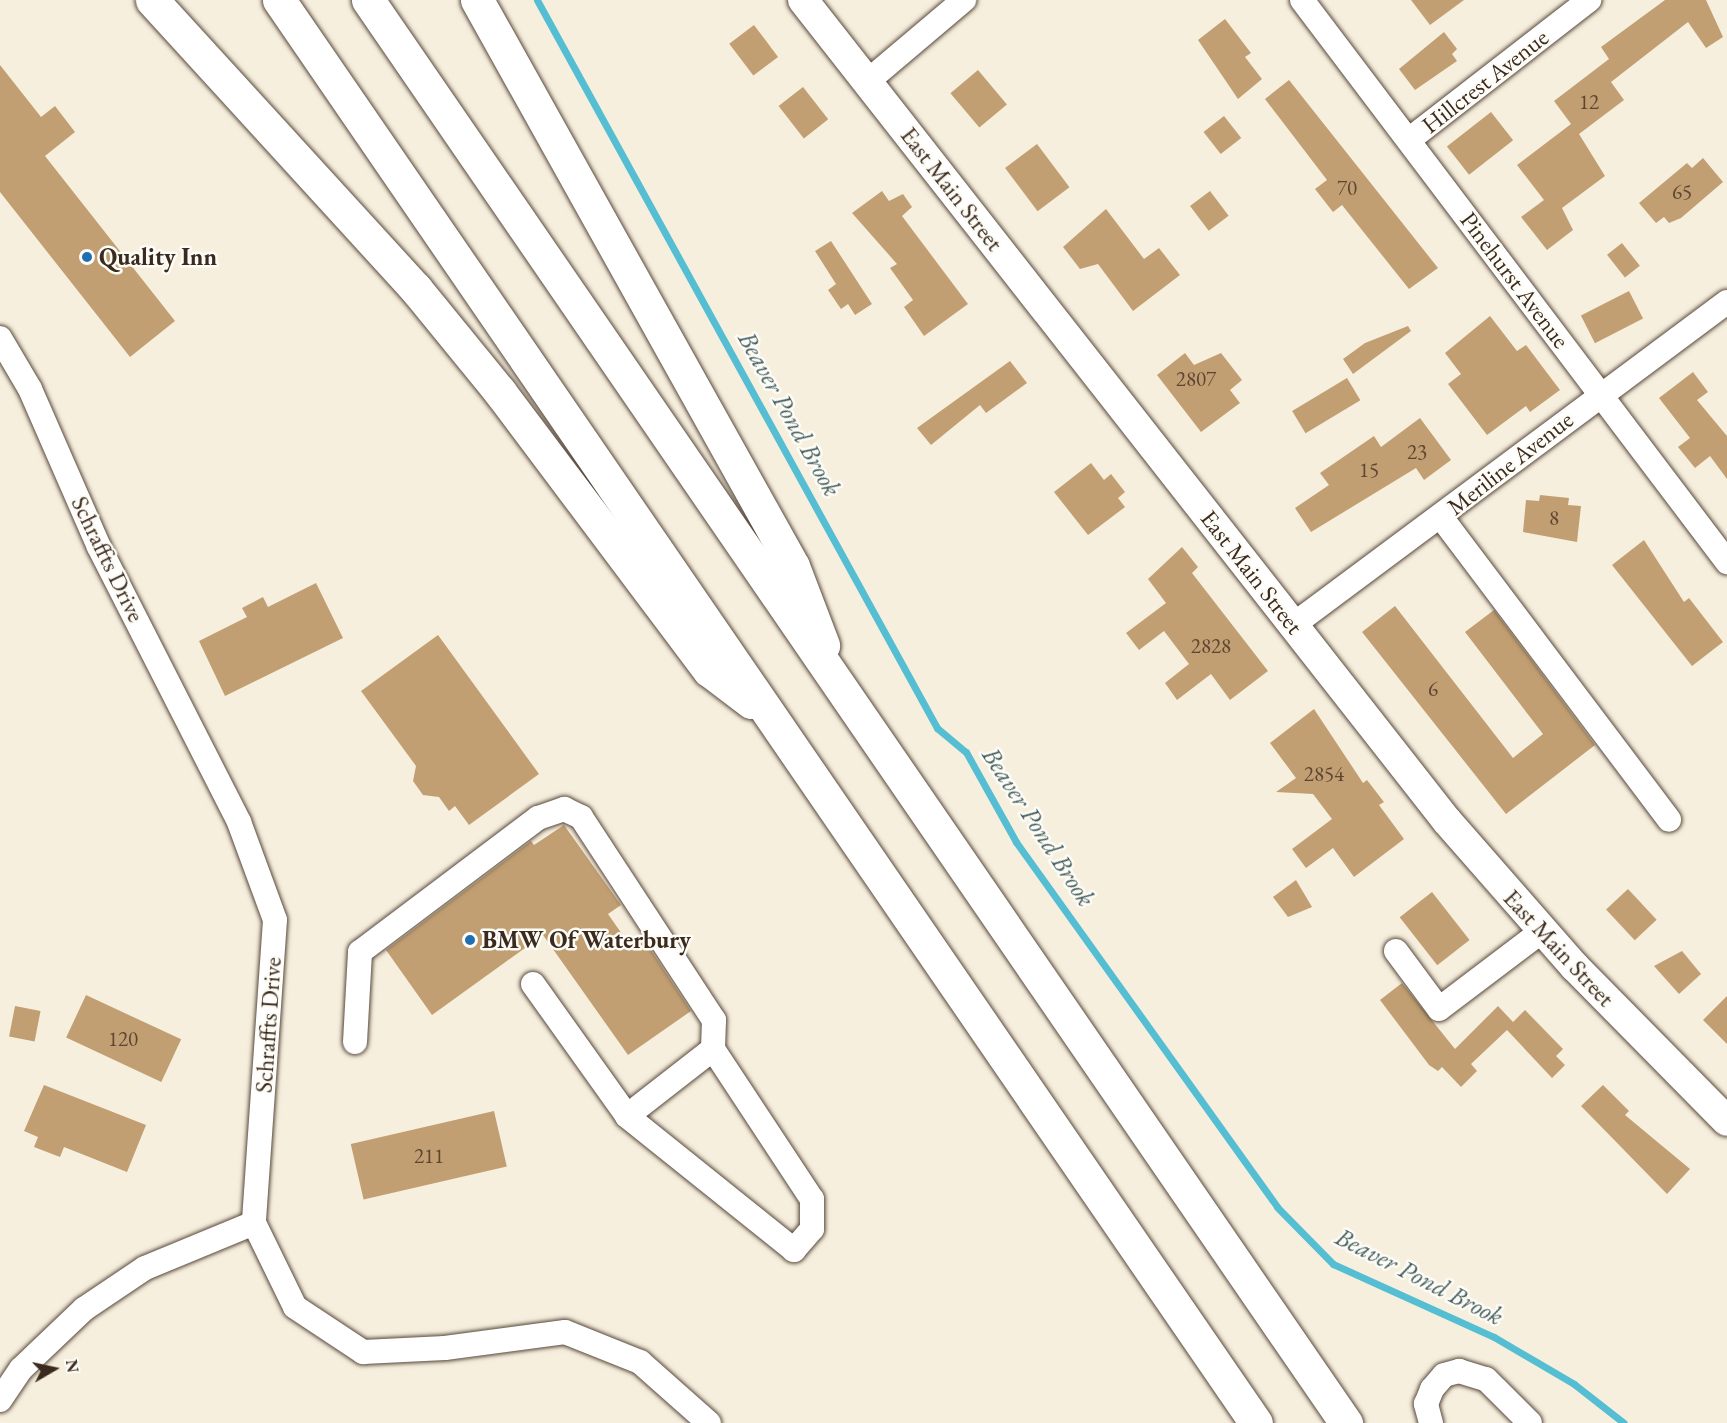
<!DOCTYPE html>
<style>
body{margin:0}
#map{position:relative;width:1727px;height:1423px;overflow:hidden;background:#f7efde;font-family:"EB Garamond",serif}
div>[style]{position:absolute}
.stream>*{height:7px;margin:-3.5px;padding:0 3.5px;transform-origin:3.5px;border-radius:3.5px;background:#55bed2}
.building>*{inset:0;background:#c29f72;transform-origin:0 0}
.roads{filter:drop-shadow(0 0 2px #57483b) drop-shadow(0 0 2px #57483b)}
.minor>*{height:24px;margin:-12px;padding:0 12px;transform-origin:12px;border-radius:12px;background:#fff}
.major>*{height:30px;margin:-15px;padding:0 15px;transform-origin:15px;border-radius:15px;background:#fff}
.highway>*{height:33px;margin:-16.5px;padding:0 16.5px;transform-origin:16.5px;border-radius:16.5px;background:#fff}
.dots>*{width:16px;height:16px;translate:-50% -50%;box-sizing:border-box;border:3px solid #fdfcf7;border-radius:50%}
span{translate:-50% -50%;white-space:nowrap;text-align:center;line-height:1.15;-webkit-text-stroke:5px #fdfcf7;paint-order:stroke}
.number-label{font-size:21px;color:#5d4733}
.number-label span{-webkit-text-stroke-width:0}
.street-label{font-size:24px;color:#3b2a1e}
.poi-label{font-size:24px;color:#3b2a1e;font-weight:700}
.left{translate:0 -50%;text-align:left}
.water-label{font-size:26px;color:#445e5d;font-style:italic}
.north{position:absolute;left:24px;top:1339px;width:60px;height:60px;-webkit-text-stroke:4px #fdfcf7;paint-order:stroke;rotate:81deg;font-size:16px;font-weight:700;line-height:24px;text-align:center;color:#3b2a1e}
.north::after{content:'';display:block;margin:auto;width:21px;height:27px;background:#3b2a1e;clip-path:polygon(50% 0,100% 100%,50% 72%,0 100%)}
</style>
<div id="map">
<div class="stream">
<i style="left:537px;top:0;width:831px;rotate:61.21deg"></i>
<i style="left:937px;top:728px;width:38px;rotate:40deg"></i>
<i style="left:966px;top:752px;width:103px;rotate:60.9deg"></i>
<i style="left:1016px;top:842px;width:449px;rotate:54.4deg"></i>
<i style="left:1277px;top:1207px;width:80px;rotate:45.5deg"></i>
<i style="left:1333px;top:1264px;width:177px;rotate:24.4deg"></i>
<i style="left:1494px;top:1337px;width:93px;rotate:30.4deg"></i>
<i style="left:1574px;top:1384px;width:63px;rotate:38deg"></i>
</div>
<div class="building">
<i style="clip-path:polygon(1411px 0,1464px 0,1430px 25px)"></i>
<i style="clip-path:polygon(1665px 0,1706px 0,1723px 37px,1706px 48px,1688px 22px,1611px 82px,1624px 100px,1579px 134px,1605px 176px,1562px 208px,1573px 230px,1547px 250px,1521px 217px,1544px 200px,1517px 165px,1571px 124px,1554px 101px,1609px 59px,1601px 47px)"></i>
<i style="clip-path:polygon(1225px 19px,1251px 53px,1245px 57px,1262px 79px,1238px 99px,1198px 40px)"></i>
<i style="left:754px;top:25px;width:40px;height:31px;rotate:53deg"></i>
<i style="clip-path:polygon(1444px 32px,1457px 49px,1452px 54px,1457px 61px,1415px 90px,1399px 69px)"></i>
<i style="clip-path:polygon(0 65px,41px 117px,55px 106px,75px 132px,45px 156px,175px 321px,130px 357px,0 192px)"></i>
<i style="left:978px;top:70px;width:45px;height:36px;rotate:50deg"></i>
<i style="clip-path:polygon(1289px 80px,1438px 268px,1409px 289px,1342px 205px,1333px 212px,1315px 189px,1327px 180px,1265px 99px)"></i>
<i style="left:803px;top:87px;width:41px;height:31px;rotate:52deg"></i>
<i style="left:1491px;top:112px;width:36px;height:56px;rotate:52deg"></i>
<i style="left:1224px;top:116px;width:28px;height:26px;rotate:52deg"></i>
<i style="left:1037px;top:144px;width:54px;height:40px;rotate:53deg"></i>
<i style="clip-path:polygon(1703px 158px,1723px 182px,1681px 218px,1669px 223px,1664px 217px,1656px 223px,1639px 203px,1687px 163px,1692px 168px)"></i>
<i style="clip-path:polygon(882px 191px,889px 201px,903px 194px,912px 207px,902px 216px,968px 304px,924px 336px,904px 307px,913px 300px,890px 268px,897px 264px,852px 213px)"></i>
<i style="left:1210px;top:191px;width:31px;height:25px;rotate:53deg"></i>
<i style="clip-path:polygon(1106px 209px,1144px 259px,1159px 248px,1180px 275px,1133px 311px,1098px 264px,1080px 269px,1063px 247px)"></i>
<i style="clip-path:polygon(831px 241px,872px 304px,855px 315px,848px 304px,841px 309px,828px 290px,836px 284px,815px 251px)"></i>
<i style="left:1622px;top:243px;width:29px;height:19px;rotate:52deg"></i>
<i style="left:1629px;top:291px;width:31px;height:54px;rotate:63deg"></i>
<i style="clip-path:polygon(1490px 316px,1517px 351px,1526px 345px,1560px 390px,1530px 412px,1526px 406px,1487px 435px,1448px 384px,1461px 374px,1445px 353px)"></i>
<i style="clip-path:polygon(1408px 326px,1411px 331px,1353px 374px,1343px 359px,1365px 343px)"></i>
<i style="clip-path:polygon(1185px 353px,1194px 365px,1221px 353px,1242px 380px,1230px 390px,1240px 403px,1201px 432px,1157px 375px)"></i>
<i style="clip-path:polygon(1010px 361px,1027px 383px,986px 413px,980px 405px,931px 445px,917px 428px)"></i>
<i style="clip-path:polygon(1693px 372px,1708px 392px,1697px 400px,1727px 436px,1727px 479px,1710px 456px,1695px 468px,1678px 447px,1690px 438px,1659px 398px)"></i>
<i style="left:1347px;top:378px;width:26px;height:64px;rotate:59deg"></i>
<i style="clip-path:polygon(1420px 418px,1451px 460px,1424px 480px,1416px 468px,1311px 532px,1295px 508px,1329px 485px,1320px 473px,1374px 436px,1381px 447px)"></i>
<i style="clip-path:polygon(1091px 463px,1104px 480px,1111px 474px,1125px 492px,1118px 498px,1125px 507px,1088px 535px,1054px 492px)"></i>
<i style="clip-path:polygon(1540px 495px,1569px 498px,1568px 505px,1581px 506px,1577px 542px,1523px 532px,1526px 500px,1539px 501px)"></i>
<i style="clip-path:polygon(1644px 540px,1684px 602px,1689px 598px,1723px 642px,1692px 666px,1612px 565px)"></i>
<i style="clip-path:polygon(1182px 547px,1198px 567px,1192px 573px,1268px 671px,1230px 700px,1211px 674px,1177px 700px,1165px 683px,1189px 664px,1164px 631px,1139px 650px,1126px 633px,1166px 603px,1148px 579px)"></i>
<i style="clip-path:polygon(316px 583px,343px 638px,225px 696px,199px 641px,247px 617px,242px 608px,263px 597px,268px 607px)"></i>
<i style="clip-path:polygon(1395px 606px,1513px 758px,1543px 734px,1465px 632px,1494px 610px,1595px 745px,1506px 814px,1362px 632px)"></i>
<i style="clip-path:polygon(438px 635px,539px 774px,469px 825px,455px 806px,449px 811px,439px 797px,423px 795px,413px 781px,416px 766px,361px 691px)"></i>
<i style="clip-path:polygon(1314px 709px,1363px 783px,1367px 780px,1384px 802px,1379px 805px,1404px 839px,1354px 877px,1333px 848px,1306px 868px,1292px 849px,1332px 819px,1313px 794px,1276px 792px,1296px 778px,1270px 743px)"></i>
<i style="clip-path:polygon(564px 825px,621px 905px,608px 914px,629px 944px,641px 935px,691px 1011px,628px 1055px,543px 935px,432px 1015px,386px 950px,531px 841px,534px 845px)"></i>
<i style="clip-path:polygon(1296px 880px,1312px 907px,1288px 917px,1273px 897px)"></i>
<i style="left:1628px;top:889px;width:42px;height:30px;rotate:47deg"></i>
<i style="left:1432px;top:892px;width:61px;height:41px;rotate:52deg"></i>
<i style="clip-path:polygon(1682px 951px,1701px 974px,1679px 994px,1654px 966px)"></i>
<i style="clip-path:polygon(1402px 983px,1455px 1049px,1498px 1006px,1513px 1022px,1525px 1010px,1563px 1049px,1556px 1056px,1565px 1065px,1552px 1078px,1507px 1030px,1471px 1064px,1477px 1071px,1461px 1087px,1442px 1067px,1438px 1071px,1429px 1065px,1380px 1000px)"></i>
<i style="left:86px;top:995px;width:105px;height:47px;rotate:25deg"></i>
<i style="clip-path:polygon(1727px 996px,1727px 1044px,1703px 1020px)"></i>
<i style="left:15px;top:1006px;width:26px;height:31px;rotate:11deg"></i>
<i style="clip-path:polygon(44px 1085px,146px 1125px,127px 1172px,64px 1147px,60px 1157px,34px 1147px,38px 1137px,24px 1131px)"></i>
<i style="clip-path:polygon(1603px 1085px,1629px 1111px,1625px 1115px,1690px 1169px,1667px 1194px,1581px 1106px)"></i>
<i style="left:494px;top:1111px;width:57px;height:147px;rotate:77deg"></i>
</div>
<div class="roads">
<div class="minor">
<i style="left:1302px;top:0;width:705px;rotate:52.9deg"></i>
<i style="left:868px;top:81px;width:126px;rotate:-40.2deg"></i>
<i style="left:1410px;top:139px;width:227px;rotate:-37.8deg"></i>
<i style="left:0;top:338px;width:59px;rotate:59.5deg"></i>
<i style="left:30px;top:389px;width:172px;rotate:66.4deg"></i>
<i style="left:99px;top:547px;width:309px;rotate:63deg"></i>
<i style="left:239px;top:822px;width:104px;rotate:69.8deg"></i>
<i style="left:275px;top:920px;width:304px;rotate:94deg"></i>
<i style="left:254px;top:1223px;width:93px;rotate:64deg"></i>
<i style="left:295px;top:1307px;width:82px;rotate:33.5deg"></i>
<i style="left:363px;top:1352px;width:82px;rotate:-2.8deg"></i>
<i style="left:445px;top:1348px;width:121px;rotate:-7.6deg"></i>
<i style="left:565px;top:1332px;width:81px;rotate:21.8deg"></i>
<i style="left:640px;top:1362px;width:92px;rotate:41.5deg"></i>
<i style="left:1441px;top:517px;width:379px;rotate:53deg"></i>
<i style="left:1293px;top:625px;width:541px;rotate:-36.66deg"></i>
<i style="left:1396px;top:951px;width:72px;rotate:53.4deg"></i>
<i style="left:1439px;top:1009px;width:129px;rotate:-37.1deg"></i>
<i style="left:533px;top:984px;width:162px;rotate:54.5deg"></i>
<i style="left:627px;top:1116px;width:109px;rotate:-37.9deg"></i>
<i style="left:713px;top:1049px;width:180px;rotate:56.6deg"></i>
<i style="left:812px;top:1199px;width:30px;rotate:90deg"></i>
<i style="left:812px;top:1229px;width:28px;rotate:131deg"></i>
<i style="left:794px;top:1250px;width:214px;rotate:-141.3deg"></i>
<i style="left:355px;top:1042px;width:90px;rotate:-86.8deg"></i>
<i style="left:360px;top:952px;width:223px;rotate:-37deg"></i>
<i style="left:538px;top:818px;width:28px;rotate:-19deg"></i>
<i style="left:564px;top:809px;width:19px;rotate:25deg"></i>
<i style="left:581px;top:817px;width:243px;rotate:56.8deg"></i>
<i style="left:714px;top:1020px;width:29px;rotate:92deg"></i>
<i style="left:0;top:1400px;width:37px;rotate:-56deg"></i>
<i style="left:21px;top:1369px;width:87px;rotate:-43.6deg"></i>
<i style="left:84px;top:1309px;width:73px;rotate:-33.9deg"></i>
<i style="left:145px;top:1268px;width:118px;rotate:-22.4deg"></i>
<i style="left:1431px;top:1423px;width:20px;rotate:-105deg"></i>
<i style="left:1426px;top:1404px;width:16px;rotate:-68deg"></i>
<i style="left:1432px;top:1389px;width:18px;rotate:-49deg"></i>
<i style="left:1444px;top:1375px;width:16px;rotate:-15deg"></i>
<i style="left:1459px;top:1371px;width:28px;rotate:17deg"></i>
<i style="left:1486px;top:1379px;width:62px;rotate:45deg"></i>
</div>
<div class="major">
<i style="left:803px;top:0;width:1043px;rotate:51.89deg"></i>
<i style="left:1447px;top:821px;width:194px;rotate:48.8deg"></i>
<i style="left:1575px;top:967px;width:216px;rotate:45.4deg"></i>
</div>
<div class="highway">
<i style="left:152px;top:0;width:391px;rotate:47.6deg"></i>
<i style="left:416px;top:289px;width:133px;rotate:50.8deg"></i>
<i style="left:500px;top:392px;width:348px;rotate:53.1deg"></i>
<i style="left:709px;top:670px;width:53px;rotate:37.3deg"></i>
<i style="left:279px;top:0;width:1726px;rotate:55.53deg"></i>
<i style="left:368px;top:0;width:1727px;rotate:55.5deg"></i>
<i style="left:477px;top:0;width:648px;rotate:60.83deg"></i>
<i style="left:793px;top:566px;width:85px;rotate:69.2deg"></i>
</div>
</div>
<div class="dots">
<i style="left:87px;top:257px;background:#1f6fb2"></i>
<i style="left:470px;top:940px;background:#1f6fb2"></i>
</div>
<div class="number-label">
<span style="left:1589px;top:102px">12</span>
<span style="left:1347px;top:188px">70</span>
<span style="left:1682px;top:192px">65</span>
<span style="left:1196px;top:379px">2807</span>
<span style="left:1417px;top:452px">23</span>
<span style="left:1369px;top:470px">15</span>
<span style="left:1554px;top:518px">8</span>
<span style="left:1211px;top:646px">2828</span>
<span style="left:1433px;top:689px">6</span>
<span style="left:1324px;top:774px">2854</span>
<span style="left:123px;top:1039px">120</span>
<span style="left:429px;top:1156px">211</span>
</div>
<div class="street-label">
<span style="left:1485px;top:81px;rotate:-38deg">Hillcrest Avenue</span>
<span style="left:952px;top:189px;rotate:52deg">East Main Street</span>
<span style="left:1515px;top:280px;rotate:53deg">Pinehurst Avenue</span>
<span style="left:1510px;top:463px;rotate:-38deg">Meriline Avenue</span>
<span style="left:108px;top:559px;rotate:64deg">Schraffts Drive</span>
<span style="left:1252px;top:572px;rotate:52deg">East Main Street</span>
<span style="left:1559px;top:948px;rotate:47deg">East Main Street</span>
<span style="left:268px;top:1025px;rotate:-86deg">Schraffts Drive</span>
</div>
<div class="poi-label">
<span class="left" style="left:99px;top:257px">Quality Inn</span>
<span class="left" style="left:482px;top:940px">BMW Of Waterbury</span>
</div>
<div class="water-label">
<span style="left:789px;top:414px;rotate:61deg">Beaver Pond Brook</span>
<span style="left:1038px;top:827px;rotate:57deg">Beaver Pond Brook</span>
<span style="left:1419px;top:1277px;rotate:27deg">Beaver Pond Brook</span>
</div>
<div class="north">N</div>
</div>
